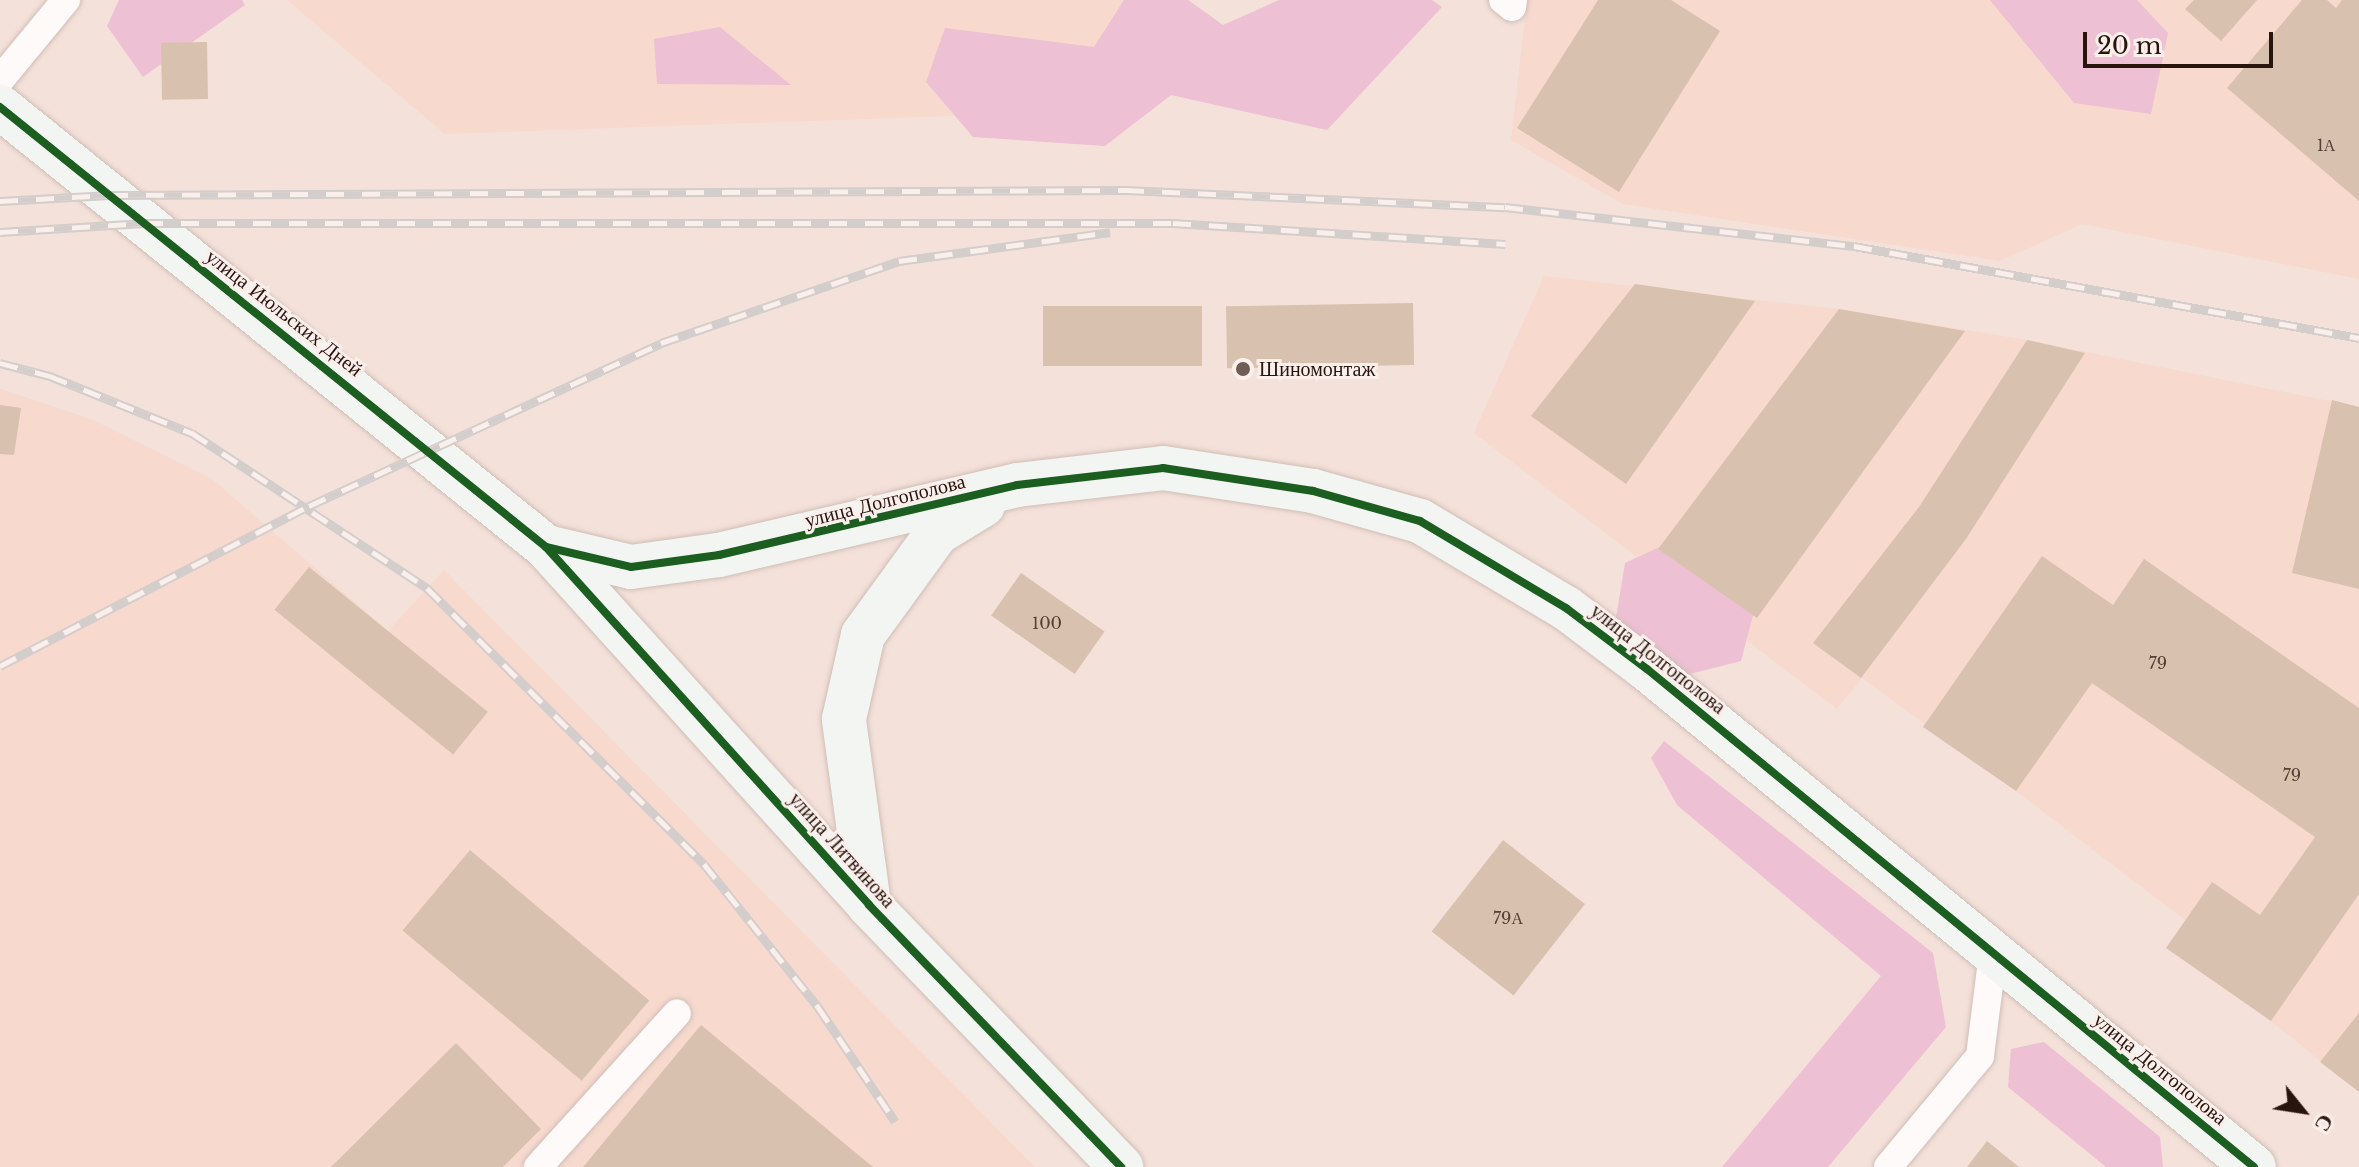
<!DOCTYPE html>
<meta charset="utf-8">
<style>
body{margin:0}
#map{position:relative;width:2359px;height:1167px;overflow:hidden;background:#f4e1da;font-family:"Libre Baskerville",serif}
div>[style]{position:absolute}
.built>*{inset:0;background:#f7d9ce}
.green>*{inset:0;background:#edc0d3}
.building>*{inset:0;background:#d9c1af;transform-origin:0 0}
.roads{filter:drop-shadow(0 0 2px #d0beb6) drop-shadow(0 0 2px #d0beb6)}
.lane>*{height:28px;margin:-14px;padding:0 14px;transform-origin:14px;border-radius:14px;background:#fdfaf9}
.secondary>*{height:44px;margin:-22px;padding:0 22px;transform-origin:22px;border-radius:22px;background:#f3f5f2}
.rail>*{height:9px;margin-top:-4.5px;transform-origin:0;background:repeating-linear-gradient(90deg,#fbefeb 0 18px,#d3cdcc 0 36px);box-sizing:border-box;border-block:2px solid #d3cdcc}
.cycleway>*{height:8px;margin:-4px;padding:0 4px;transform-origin:4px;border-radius:4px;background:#1b5e20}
.dots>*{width:22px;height:22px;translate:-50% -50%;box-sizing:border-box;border:4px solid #fbefeb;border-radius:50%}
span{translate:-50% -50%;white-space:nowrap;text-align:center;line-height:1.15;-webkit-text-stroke:6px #fbefeb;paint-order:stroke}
.number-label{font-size:16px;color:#544036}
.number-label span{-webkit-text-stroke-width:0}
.street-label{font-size:20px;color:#28150e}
.poi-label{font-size:20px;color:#28150e}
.left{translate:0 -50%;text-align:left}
.north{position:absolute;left:2263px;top:1071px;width:80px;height:80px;-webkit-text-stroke:6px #fbefeb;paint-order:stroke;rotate:120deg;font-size:22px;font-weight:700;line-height:32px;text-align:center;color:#28150e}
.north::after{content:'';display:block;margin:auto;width:28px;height:36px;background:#28150e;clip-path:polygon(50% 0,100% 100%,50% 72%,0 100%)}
.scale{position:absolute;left:2083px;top:32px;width:190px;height:36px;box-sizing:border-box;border:4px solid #28150e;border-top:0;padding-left:10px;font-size:24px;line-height:28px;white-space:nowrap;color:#28150e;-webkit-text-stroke:6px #fbefeb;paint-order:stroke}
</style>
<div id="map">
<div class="built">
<i style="clip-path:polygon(287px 0,1186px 0,1115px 110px,445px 134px)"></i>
<i style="clip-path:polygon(1527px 0,2359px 0,2359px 279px,2082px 224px,2000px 261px,1623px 204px,1511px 140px)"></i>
<i style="clip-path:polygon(1544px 276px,1839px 309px,2027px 340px,2359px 407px,2359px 1092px,2271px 1021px,2166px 948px,2185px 920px,2016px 791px,1862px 678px,1837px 709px,1474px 433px)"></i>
<i style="clip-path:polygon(0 389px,93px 420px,212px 479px,388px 631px,444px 570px,1035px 1167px,0 1167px)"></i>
</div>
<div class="green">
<i style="clip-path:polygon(119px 0,242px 0,245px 5px,143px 77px,107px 26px)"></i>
<i style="clip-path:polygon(1124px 0,1188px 0,1223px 25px,1279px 0,1432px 0,1442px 7px,1327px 130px,1171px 95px,1105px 146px,973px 137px,926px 82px,945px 28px,1094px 47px)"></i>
<i style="clip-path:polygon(1990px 0,2137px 0,2168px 33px,2151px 114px,2074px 103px)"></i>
<i style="clip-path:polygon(720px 27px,791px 85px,657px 84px,654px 39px)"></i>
<i style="clip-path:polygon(1677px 539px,1758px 596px,1741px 661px,1686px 675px,1616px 618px,1625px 563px)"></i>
<i style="clip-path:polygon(1664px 741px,1933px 953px,1946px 1027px,1828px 1167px,1722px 1167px,1881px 976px,1677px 805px,1651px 758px)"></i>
<i style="clip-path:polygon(2044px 1042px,2160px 1137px,2163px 1167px,2106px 1167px,2008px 1087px,2011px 1049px)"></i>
</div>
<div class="building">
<i style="clip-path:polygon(1598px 0,1671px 0,1720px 31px,1619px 192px,1517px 128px)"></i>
<i style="clip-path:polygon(2194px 0,2257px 0,2221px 41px,2185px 9px)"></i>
<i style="clip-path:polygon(2302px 0,2327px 0,2336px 8px,2342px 0,2359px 0,2359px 201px,2227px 88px)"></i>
<i style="left:207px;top:42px;width:57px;height:46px;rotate:89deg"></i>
<i style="clip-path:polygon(1635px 284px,1755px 301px,1626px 484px,1531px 416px)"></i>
<i style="left:1413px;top:303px;width:62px;height:187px;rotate:89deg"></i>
<i style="left:1202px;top:306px;width:60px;height:159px;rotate:90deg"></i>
<i style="clip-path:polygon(1839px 309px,1965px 331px,1757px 618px,1658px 549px)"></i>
<i style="clip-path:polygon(2027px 340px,2085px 353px,1966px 539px,1861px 678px,1813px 643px,1919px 507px)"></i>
<i style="clip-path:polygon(2332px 400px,2359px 407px,2359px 589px,2292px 573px)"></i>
<i style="clip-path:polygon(0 405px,21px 408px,14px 455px,0 454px)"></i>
<i style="clip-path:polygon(2042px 556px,2113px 605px,2144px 559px,2359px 708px,2359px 894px,2271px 1021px,2166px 948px,2212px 882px,2260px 915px,2315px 837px,2092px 683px,2016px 791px,1923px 727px)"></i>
<i style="left:309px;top:567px;width:230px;height:55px;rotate:39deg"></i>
<i style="left:1021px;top:573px;width:102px;height:52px;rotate:35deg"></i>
<i style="left:1503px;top:840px;width:104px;height:116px;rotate:38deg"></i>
<i style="left:470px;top:850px;width:234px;height:105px;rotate:40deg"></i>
<i style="clip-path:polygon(2359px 1013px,2359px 1092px,2320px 1062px)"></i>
<i style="clip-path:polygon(701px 1025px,873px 1167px,583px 1167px)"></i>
<i style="clip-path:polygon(456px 1043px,541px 1129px,503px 1167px,331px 1167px)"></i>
<i style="clip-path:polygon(1987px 1141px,2019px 1167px,1967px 1167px)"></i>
</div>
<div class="roads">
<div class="lane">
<i style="left:1503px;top:0;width:11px;rotate:38deg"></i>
<i style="left:1512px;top:7px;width:7px;rotate:-82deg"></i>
<i style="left:0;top:80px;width:104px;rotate:-50.5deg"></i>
<i style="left:538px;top:1167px;width:207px;rotate:-47.9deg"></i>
<i style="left:1888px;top:1167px;width:144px;rotate:-50.3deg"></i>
<i style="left:1980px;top:1056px;width:104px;rotate:-82.8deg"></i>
</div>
<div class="secondary">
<i style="left:0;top:107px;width:701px;rotate:38.86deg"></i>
<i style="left:546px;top:547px;width:482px;rotate:47.9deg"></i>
<i style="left:869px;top:905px;width:364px;rotate:46.1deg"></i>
<i style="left:546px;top:547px;width:87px;rotate:13.2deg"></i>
<i style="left:631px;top:567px;width:89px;rotate:-7.8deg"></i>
<i style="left:719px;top:555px;width:306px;rotate:-13.2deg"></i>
<i style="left:1017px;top:485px;width:147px;rotate:-6.6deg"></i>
<i style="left:1163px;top:468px;width:152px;rotate:8.7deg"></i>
<i style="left:1313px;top:491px;width:111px;rotate:15.7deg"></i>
<i style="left:1420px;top:521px;width:170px;rotate:30.8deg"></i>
<i style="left:1566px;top:608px;width:101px;rotate:37deg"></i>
<i style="left:1647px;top:669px;width:785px;rotate:39.37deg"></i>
<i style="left:869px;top:905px;width:188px;rotate:-97.7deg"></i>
<i style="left:844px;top:719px;width:86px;rotate:-77.3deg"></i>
<i style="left:863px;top:635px;width:126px;rotate:-54deg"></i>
<i style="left:937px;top:533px;width:54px;rotate:-31.3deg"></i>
</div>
</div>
<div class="rail">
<i style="left:0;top:201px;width:110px;rotate:-3.1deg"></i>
<i style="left:110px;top:195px;width:1016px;rotate:-0.28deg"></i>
<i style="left:1126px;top:190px;width:379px;rotate:2.6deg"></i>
<i style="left:1505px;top:207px;width:351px;rotate:6.4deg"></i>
<i style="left:1854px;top:246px;width:513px;rotate:10.32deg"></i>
<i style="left:0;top:232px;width:145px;rotate:-3.6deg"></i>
<i style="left:145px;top:223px;width:1028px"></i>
<i style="left:1173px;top:223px;width:333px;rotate:3.6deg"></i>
<i style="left:0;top:363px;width:52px;rotate:14.6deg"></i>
<i style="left:50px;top:376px;width:153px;rotate:21.9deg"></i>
<i style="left:192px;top:433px;width:282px;rotate:33.4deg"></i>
<i style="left:427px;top:588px;width:391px;rotate:44.9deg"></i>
<i style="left:704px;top:864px;width:183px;rotate:51.4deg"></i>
<i style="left:818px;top:1007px;width:138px;rotate:56deg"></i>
<i style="left:0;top:666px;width:348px;rotate:-27.4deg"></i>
<i style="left:309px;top:506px;width:388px;rotate:-24.8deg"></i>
<i style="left:661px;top:343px;width:252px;rotate:-19deg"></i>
<i style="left:899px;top:261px;width:213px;rotate:-7.8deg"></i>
</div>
<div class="cycleway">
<i style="left:0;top:107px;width:701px;rotate:38.86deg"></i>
<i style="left:546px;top:547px;width:482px;rotate:47.9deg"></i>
<i style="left:869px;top:905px;width:364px;rotate:46.1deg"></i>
<i style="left:546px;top:547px;width:87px;rotate:13.2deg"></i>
<i style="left:631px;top:567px;width:89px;rotate:-7.8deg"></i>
<i style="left:719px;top:555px;width:306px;rotate:-13.2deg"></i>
<i style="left:1017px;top:485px;width:147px;rotate:-6.6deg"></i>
<i style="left:1163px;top:468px;width:152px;rotate:8.7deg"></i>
<i style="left:1313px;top:491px;width:111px;rotate:15.7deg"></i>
<i style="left:1420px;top:521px;width:170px;rotate:30.8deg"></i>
<i style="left:1566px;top:608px;width:101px;rotate:37deg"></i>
<i style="left:1647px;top:669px;width:785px;rotate:39.37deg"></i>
</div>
<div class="dots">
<i style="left:1243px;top:369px;background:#6f5c55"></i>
</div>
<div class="number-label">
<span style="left:2326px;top:145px">1А</span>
<span style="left:1047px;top:623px">100</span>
<span style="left:2158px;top:663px">79</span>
<span style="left:2292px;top:775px">79</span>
<span style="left:1508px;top:918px">79А</span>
</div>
<div class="street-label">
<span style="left:284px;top:313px;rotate:38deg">улица Июльских Дней</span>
<span style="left:885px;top:501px;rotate:-14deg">улица Долгополова</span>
<span style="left:1658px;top:659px;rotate:38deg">улица Долгополова</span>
<span style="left:842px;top:850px;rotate:48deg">улица Литвинова</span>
<span style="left:2160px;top:1069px;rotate:39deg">улица Долгополова</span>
</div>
<div class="poi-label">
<span class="left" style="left:1259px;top:369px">Шиномонтаж</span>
</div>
<div class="north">С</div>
<div class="scale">20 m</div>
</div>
